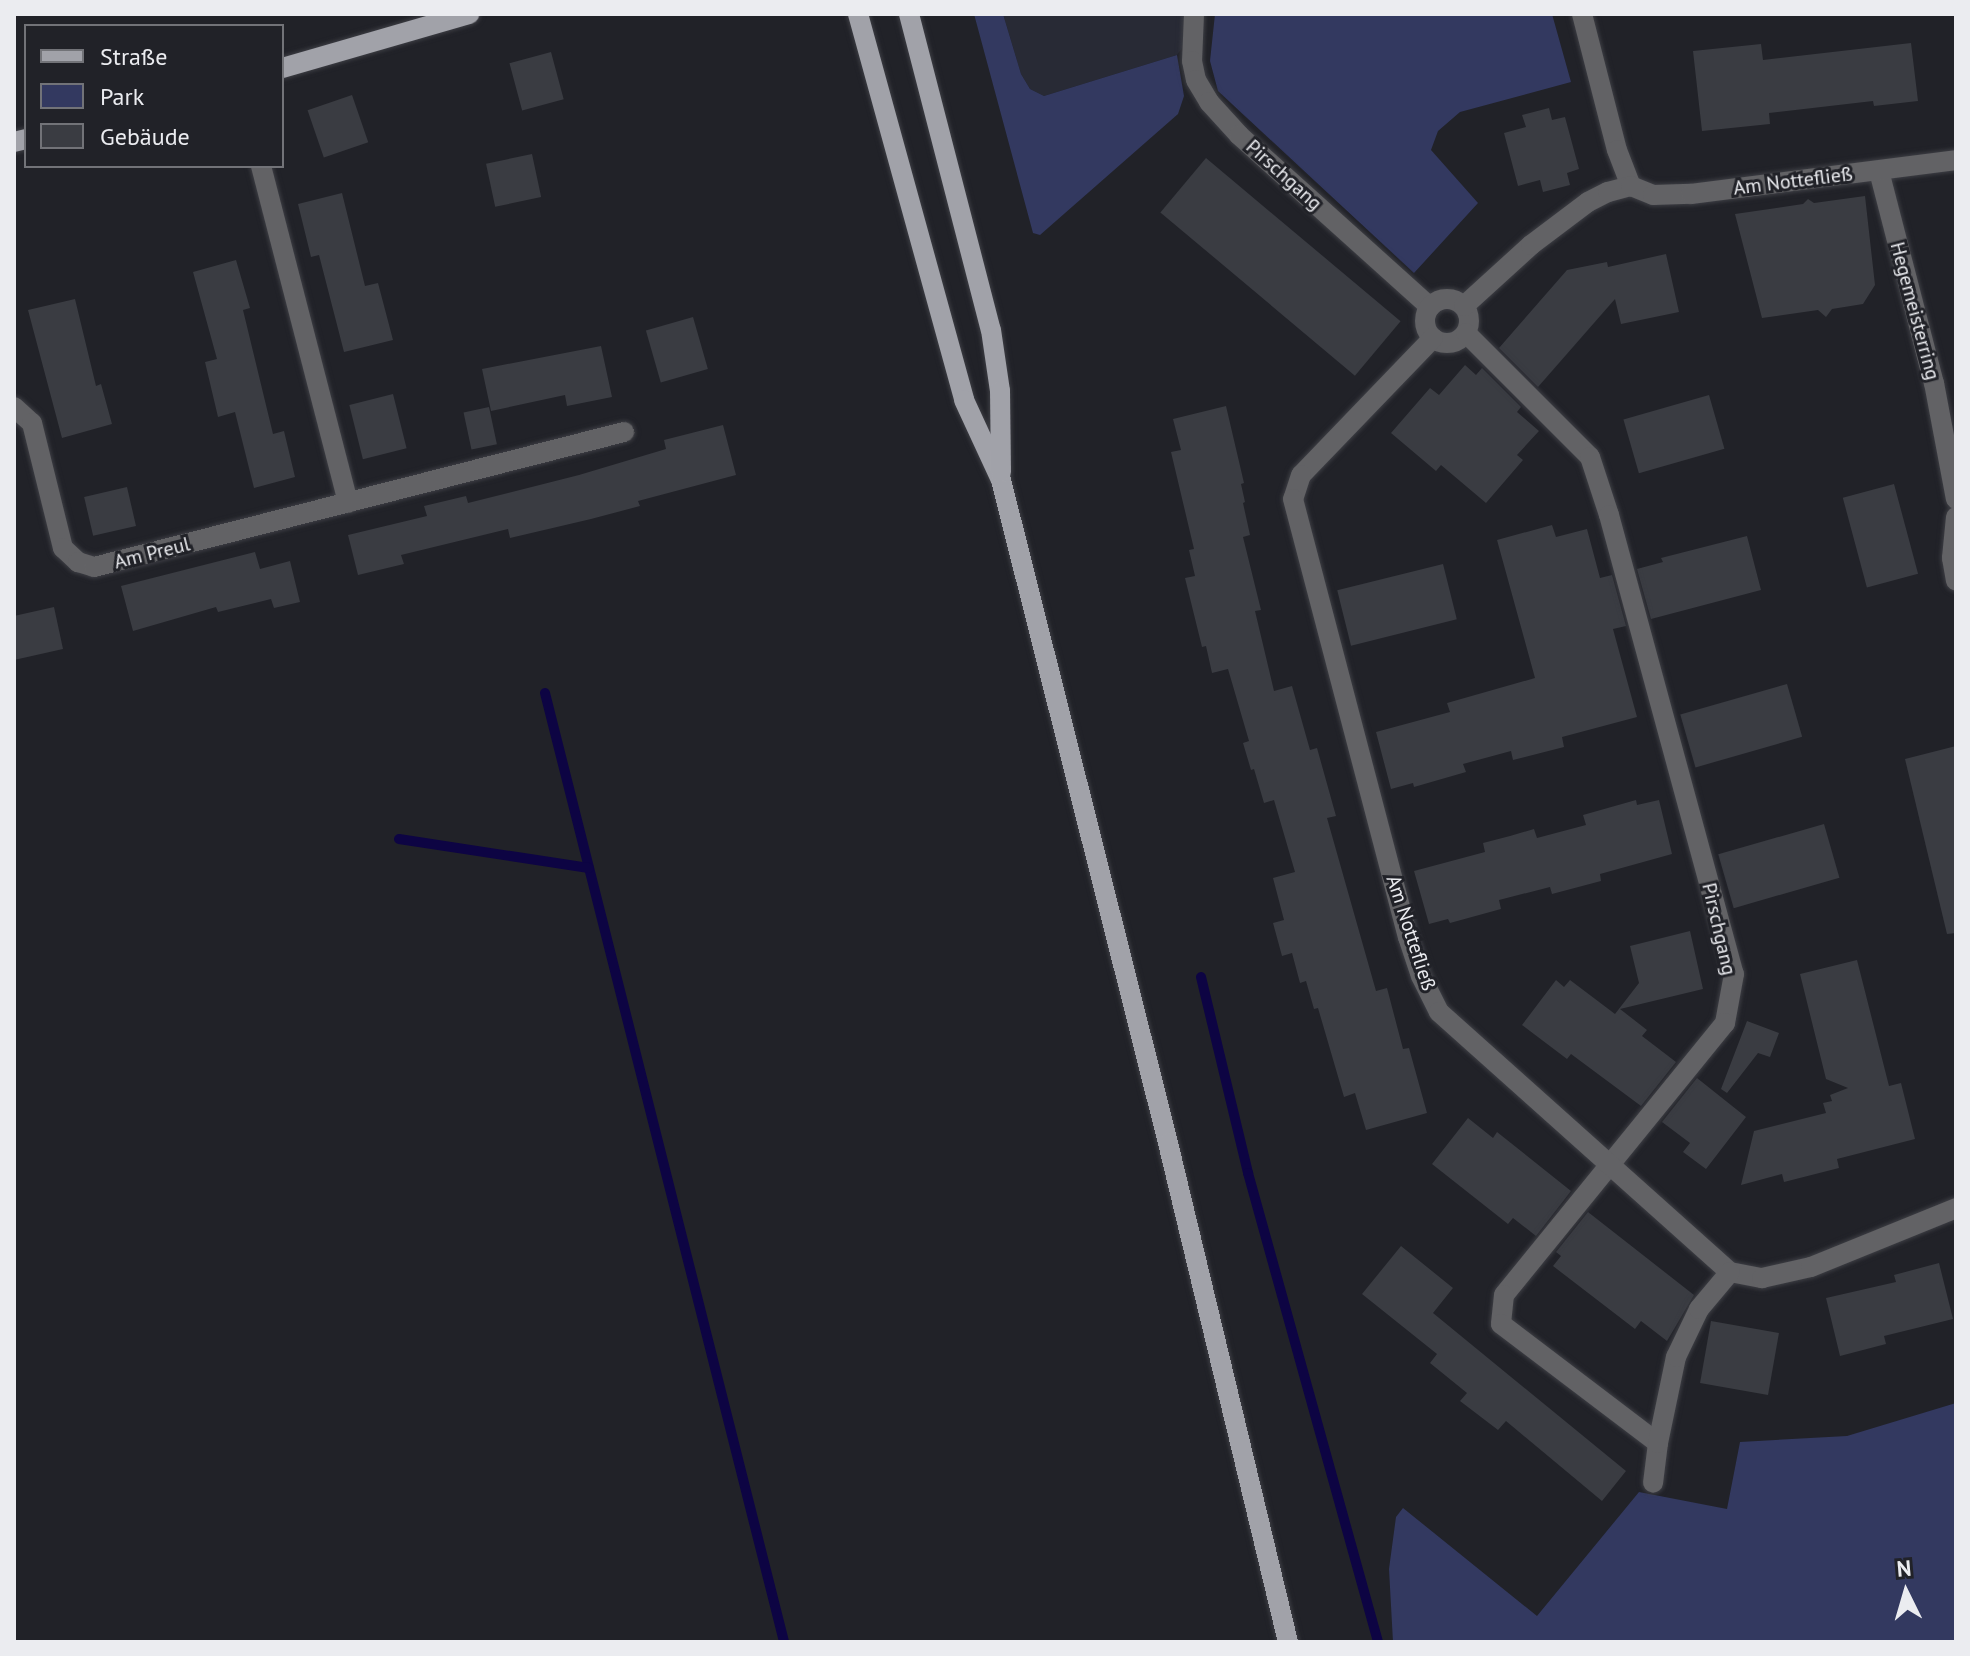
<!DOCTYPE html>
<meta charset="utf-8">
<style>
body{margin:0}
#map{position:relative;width:1970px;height:1656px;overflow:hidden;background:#212228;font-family:"PT Sans",sans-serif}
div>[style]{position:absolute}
.built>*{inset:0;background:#282a35}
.green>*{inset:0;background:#333960}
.stream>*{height:10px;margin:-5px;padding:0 5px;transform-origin:5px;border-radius:5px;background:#0d0443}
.building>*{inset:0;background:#3a3c42;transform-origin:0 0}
.roads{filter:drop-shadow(0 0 2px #3d3e44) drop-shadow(0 0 2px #3d3e44)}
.minor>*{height:20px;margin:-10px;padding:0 10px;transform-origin:10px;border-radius:10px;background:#626265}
.minor>.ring{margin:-10px;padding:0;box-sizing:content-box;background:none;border:20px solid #626265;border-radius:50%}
.major>*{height:20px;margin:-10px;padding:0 10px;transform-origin:10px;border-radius:10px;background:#a1a2a9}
span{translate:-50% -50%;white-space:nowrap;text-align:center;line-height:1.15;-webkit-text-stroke:6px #212228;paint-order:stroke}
.street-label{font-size:20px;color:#ebecf0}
.frame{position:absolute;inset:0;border:16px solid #ebecf0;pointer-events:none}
.legend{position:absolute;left:24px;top:24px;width:260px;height:144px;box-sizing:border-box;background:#212228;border:2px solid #727378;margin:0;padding:10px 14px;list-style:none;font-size:24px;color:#ebecf0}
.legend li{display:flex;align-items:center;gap:16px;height:40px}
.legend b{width:40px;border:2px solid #727378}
.north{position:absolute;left:1866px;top:1552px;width:80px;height:80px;-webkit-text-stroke:6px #212228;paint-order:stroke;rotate:355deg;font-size:22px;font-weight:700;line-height:32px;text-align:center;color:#ebecf0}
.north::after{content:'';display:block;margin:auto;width:28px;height:36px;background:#ebecf0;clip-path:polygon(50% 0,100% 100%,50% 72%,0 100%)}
</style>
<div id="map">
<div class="built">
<i style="clip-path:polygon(1003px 14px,1188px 14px,1185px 44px,1177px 55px,1044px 96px,1030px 89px,1021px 74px)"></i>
</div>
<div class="green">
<i style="clip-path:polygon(974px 14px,1003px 14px,1021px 74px,1030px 89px,1044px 96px,1177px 55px,1184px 96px,1178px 114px,1040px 235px,1033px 233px)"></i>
<i style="clip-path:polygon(1215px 14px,1552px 14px,1571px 82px,1460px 112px,1438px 131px,1431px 150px,1478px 203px,1414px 273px,1218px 91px,1210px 61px)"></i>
<i style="clip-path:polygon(1956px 1403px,1956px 1642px,1393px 1642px,1389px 1569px,1396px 1517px,1403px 1508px,1537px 1616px,1639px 1492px,1727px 1509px,1740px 1442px,1847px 1436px)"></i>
</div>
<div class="stream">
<i style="left:545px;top:693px;width:979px;rotate:75.86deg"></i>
<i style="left:399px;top:839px;width:192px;rotate:8.7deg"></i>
<i style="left:1201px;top:977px;width:202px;rotate:76.5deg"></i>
<i style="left:1248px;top:1173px;width:487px;rotate:74.5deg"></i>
</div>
<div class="building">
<i style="clip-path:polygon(1911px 43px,1918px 101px,1874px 106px,1873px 101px,1769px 113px,1770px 124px,1702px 131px,1693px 51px,1761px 44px,1763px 60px)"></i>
<i style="left:551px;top:52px;width:49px;height:43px;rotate:75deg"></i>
<i style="left:352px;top:95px;width:50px;height:47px;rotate:71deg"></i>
<i style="clip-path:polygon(1549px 108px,1552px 120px,1565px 117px,1579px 169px,1567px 173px,1570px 185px,1543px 192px,1540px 180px,1518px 186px,1504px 133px,1526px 127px,1522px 115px)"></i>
<i style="left:532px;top:154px;width:44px;height:47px;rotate:78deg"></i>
<i style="left:1206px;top:158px;width:254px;height:71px;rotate:40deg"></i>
<i style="clip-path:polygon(342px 193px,365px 286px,378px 283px,393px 340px,344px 352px,319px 255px,311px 257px,298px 204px)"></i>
<i style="clip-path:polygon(1865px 196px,1875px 285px,1863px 304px,1832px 309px,1826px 317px,1818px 310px,1762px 318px,1735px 214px,1803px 204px,1808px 199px,1814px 203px)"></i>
<i style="clip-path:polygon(1666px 254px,1679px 312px,1621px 324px,1615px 299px,1538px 387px,1499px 348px,1567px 270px,1607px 262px,1608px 267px)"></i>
<i style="clip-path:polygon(236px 260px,250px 308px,243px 310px,273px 434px,284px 431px,295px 477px,254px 488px,235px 412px,218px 417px,205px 362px,217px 359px,193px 272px)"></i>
<i style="clip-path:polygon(75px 299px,96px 386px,101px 384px,112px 424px,62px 438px,28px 310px)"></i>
<i style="left:693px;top:317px;width:54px;height:49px;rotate:74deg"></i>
<i style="clip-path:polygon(601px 346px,612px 397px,567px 406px,565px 395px,491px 411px,482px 369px)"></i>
<i style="clip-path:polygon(1465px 365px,1476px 375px,1482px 368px,1521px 407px,1517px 412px,1539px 431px,1517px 455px,1523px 460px,1486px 503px,1441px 465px,1436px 471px,1391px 433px,1430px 388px,1439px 395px)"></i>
<i style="left:393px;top:394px;width:56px;height:45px;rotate:76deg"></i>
<i style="left:1709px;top:395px;width:56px;height:89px;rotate:74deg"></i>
<i style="clip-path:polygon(1226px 406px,1244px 483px,1241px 484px,1245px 502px,1243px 503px,1250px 535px,1243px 537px,1261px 610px,1255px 611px,1274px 691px,1292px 686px,1310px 750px,1317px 748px,1336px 816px,1327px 818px,1376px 991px,1387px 988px,1403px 1049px,1409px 1048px,1427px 1113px,1366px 1130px,1355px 1093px,1344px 1097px,1318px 1008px,1314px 1009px,1306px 981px,1300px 983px,1292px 953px,1282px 956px,1273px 923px,1284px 920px,1273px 878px,1295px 872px,1274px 800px,1264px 803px,1254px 769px,1251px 770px,1243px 743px,1249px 741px,1228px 669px,1212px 673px,1206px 646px,1202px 647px,1185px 578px,1195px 576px,1189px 550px,1194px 549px,1171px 452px,1181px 450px,1173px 419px)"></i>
<i style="left:489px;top:407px;width:38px;height:26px;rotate:78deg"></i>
<i style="clip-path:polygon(723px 425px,736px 475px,638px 501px,640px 506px,591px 519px,510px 538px,508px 529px,401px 555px,404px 564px,358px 575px,348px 535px,427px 516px,424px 506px,466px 496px,468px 503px,579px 475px,666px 449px,664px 440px)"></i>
<i style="left:1894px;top:484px;width:93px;height:53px;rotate:75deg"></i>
<i style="left:127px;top:487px;width:40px;height:44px;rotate:77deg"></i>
<i style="clip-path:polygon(1552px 525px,1556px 537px,1587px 529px,1600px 578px,1612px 575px,1626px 626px,1613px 629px,1637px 717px,1562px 737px,1564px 747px,1513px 760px,1511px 751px,1463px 764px,1466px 772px,1414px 787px,1413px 783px,1391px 789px,1376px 732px,1450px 712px,1447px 703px,1535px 678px,1497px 540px)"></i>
<i style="clip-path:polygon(1747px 536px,1761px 590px,1651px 619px,1637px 569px,1663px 562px,1661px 558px)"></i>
<i style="clip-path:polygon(255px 552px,260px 569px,290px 561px,300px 602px,274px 608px,271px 599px,218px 612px,216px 607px,133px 631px,121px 586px)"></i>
<i style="left:1443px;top:564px;width:57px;height:109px;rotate:76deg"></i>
<i style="clip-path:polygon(54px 607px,63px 649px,14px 660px,14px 616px)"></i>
<i style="left:1787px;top:684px;width:55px;height:111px;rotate:74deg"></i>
<i style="clip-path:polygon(1956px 746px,1956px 933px,1947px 934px,1905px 759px)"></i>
<i style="clip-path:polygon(1636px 800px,1637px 805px,1659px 800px,1672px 854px,1600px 874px,1601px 881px,1552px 894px,1550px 887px,1499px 900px,1501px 909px,1450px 923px,1448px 919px,1429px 924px,1414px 871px,1485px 852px,1483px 843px,1510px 836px,1534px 829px,1537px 838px,1586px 825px,1583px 815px)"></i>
<i style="left:1824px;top:824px;width:56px;height:110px;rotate:74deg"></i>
<i style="clip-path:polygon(1690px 931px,1703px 989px,1620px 1009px,1647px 1030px,1642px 1036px,1676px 1062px,1641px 1106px,1571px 1054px,1567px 1059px,1522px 1025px,1556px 980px,1564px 987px,1570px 980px,1615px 1014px,1639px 983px,1630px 946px)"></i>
<i style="clip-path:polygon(1857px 960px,1889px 1086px,1901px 1083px,1915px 1139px,1837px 1159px,1839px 1168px,1784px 1182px,1782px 1174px,1741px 1185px,1754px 1131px,1826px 1113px,1823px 1103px,1832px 1101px,1830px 1095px,1848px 1088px,1826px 1079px,1800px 974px)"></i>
<i style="clip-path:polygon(1747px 1021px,1779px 1033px,1770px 1057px,1758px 1053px,1727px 1093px,1721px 1089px)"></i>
<i style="clip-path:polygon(1697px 1078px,1746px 1117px,1706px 1169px,1683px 1152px,1690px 1143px,1662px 1122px)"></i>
<i style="clip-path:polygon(1468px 1118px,1493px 1138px,1497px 1132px,1571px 1191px,1536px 1236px,1513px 1218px,1508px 1224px,1432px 1164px)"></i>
<i style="clip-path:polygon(1588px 1212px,1694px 1295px,1667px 1341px,1641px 1321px,1635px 1329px,1553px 1266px,1561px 1256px,1556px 1252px)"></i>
<i style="clip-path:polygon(1401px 1246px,1453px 1288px,1433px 1313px,1626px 1471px,1602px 1501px,1506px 1421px,1498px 1430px,1460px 1401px,1467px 1393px,1430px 1363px,1437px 1354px,1362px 1294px)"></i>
<i style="clip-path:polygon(1939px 1263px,1953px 1319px,1884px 1336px,1886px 1344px,1840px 1356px,1826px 1298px,1896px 1282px,1894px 1275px)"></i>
<i style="left:1711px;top:1321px;width:69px;height:63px;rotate:10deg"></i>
</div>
<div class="roads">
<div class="minor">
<i style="left:1194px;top:14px;width:47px;rotate:92.4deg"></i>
<i style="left:1192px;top:61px;width:19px;rotate:78deg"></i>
<i style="left:1196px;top:80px;width:26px;rotate:59deg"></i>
<i style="left:1209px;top:102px;width:45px;rotate:47.7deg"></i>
<i style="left:1239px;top:135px;width:257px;rotate:42deg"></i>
<i style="left:1582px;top:14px;width:140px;rotate:75.6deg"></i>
<i style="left:1617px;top:150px;width:39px;rotate:69deg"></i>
<i style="left:261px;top:166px;width:348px;rotate:75.5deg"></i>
<i style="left:1879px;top:171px;width:219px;rotate:75.5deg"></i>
<i style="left:1934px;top:383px;width:118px;rotate:79.3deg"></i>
<i class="ring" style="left:1425px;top:299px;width:24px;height:24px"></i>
<i style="left:1464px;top:306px;width:91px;rotate:-42.3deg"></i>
<i style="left:1531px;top:245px;width:71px;rotate:-37deg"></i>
<i style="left:1588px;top:202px;width:22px;rotate:-27deg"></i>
<i style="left:1608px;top:192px;width:24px;rotate:-15deg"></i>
<i style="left:1631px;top:186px;width:24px;rotate:22deg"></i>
<i style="left:1653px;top:195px;width:38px;rotate:-2deg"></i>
<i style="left:1691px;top:194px;width:267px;rotate:-7.3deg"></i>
<i style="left:1466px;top:333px;width:175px;rotate:45deg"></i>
<i style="left:1590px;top:457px;width:61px;rotate:71.9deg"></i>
<i style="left:1609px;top:515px;width:476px;rotate:74.8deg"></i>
<i style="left:1734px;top:974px;width:50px;rotate:100.4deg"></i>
<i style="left:1725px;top:1023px;width:350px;rotate:129.1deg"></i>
<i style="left:1504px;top:1295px;width:29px;rotate:96deg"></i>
<i style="left:1501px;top:1324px;width:197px;rotate:37.2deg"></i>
<i style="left:1658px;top:1443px;width:40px;rotate:97.1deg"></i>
<i style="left:1433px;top:338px;width:190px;rotate:133.9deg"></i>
<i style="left:1301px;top:475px;width:25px;rotate:108deg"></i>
<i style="left:1293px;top:499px;width:453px;rotate:75.3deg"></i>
<i style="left:1408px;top:937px;width:41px;rotate:71.6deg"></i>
<i style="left:1421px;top:976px;width:40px;rotate:63.4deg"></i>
<i style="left:1439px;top:1012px;width:390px;rotate:41.8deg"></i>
<i style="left:1730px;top:1272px;width:33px;rotate:11deg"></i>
<i style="left:1762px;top:1278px;width:50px;rotate:-12.7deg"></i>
<i style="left:1811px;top:1267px;width:157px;rotate:-22.1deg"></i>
<i style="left:14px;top:407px;width:24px;rotate:42deg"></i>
<i style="left:32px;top:423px;width:129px;rotate:76.1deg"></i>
<i style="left:63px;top:548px;width:21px;rotate:43deg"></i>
<i style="left:78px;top:562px;width:17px;rotate:17deg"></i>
<i style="left:94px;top:567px;width:547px;rotate:-14.29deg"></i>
<i style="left:1956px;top:517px;width:41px;rotate:95.6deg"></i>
<i style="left:1952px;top:558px;width:23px;rotate:80deg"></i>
<i style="left:1658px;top:1443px;width:88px;rotate:-78.2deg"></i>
<i style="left:1676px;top:1357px;width:53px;rotate:-64.4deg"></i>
<i style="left:1699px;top:1309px;width:48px;rotate:-50deg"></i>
</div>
<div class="major">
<i style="left:858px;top:14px;width:400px;rotate:74.6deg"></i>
<i style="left:964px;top:400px;width:88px;rotate:65.2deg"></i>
<i style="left:1001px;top:480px;width:684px;rotate:75.86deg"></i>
<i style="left:1168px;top:1143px;width:513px;rotate:76.48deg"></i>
<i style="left:909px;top:14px;width:326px;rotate:75.5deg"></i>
<i style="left:991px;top:330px;width:62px;rotate:81.6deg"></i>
<i style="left:1000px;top:391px;width:81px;rotate:89.3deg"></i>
<i style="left:282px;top:68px;width:195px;rotate:-16.1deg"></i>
<i style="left:14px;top:142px;width:12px;rotate:-14deg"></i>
</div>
</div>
<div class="street-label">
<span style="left:1284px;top:175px;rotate:42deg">Pirschgang</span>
<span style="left:1793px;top:181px;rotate:-7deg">Am Nottefließ</span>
<span style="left:1915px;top:311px;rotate:75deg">Hegemeisterring</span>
<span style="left:152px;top:553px;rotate:-14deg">Am Preul</span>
<span style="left:1719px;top:929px;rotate:77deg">Pirschgang</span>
<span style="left:1411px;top:933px;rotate:72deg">Am Nottefließ</span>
</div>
<div class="frame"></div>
<ul class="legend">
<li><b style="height:10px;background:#a1a2a9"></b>Straße</li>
<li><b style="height:22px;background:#333960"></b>Park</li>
<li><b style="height:22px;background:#3a3c42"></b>Gebäude</li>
</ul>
<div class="north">N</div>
</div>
